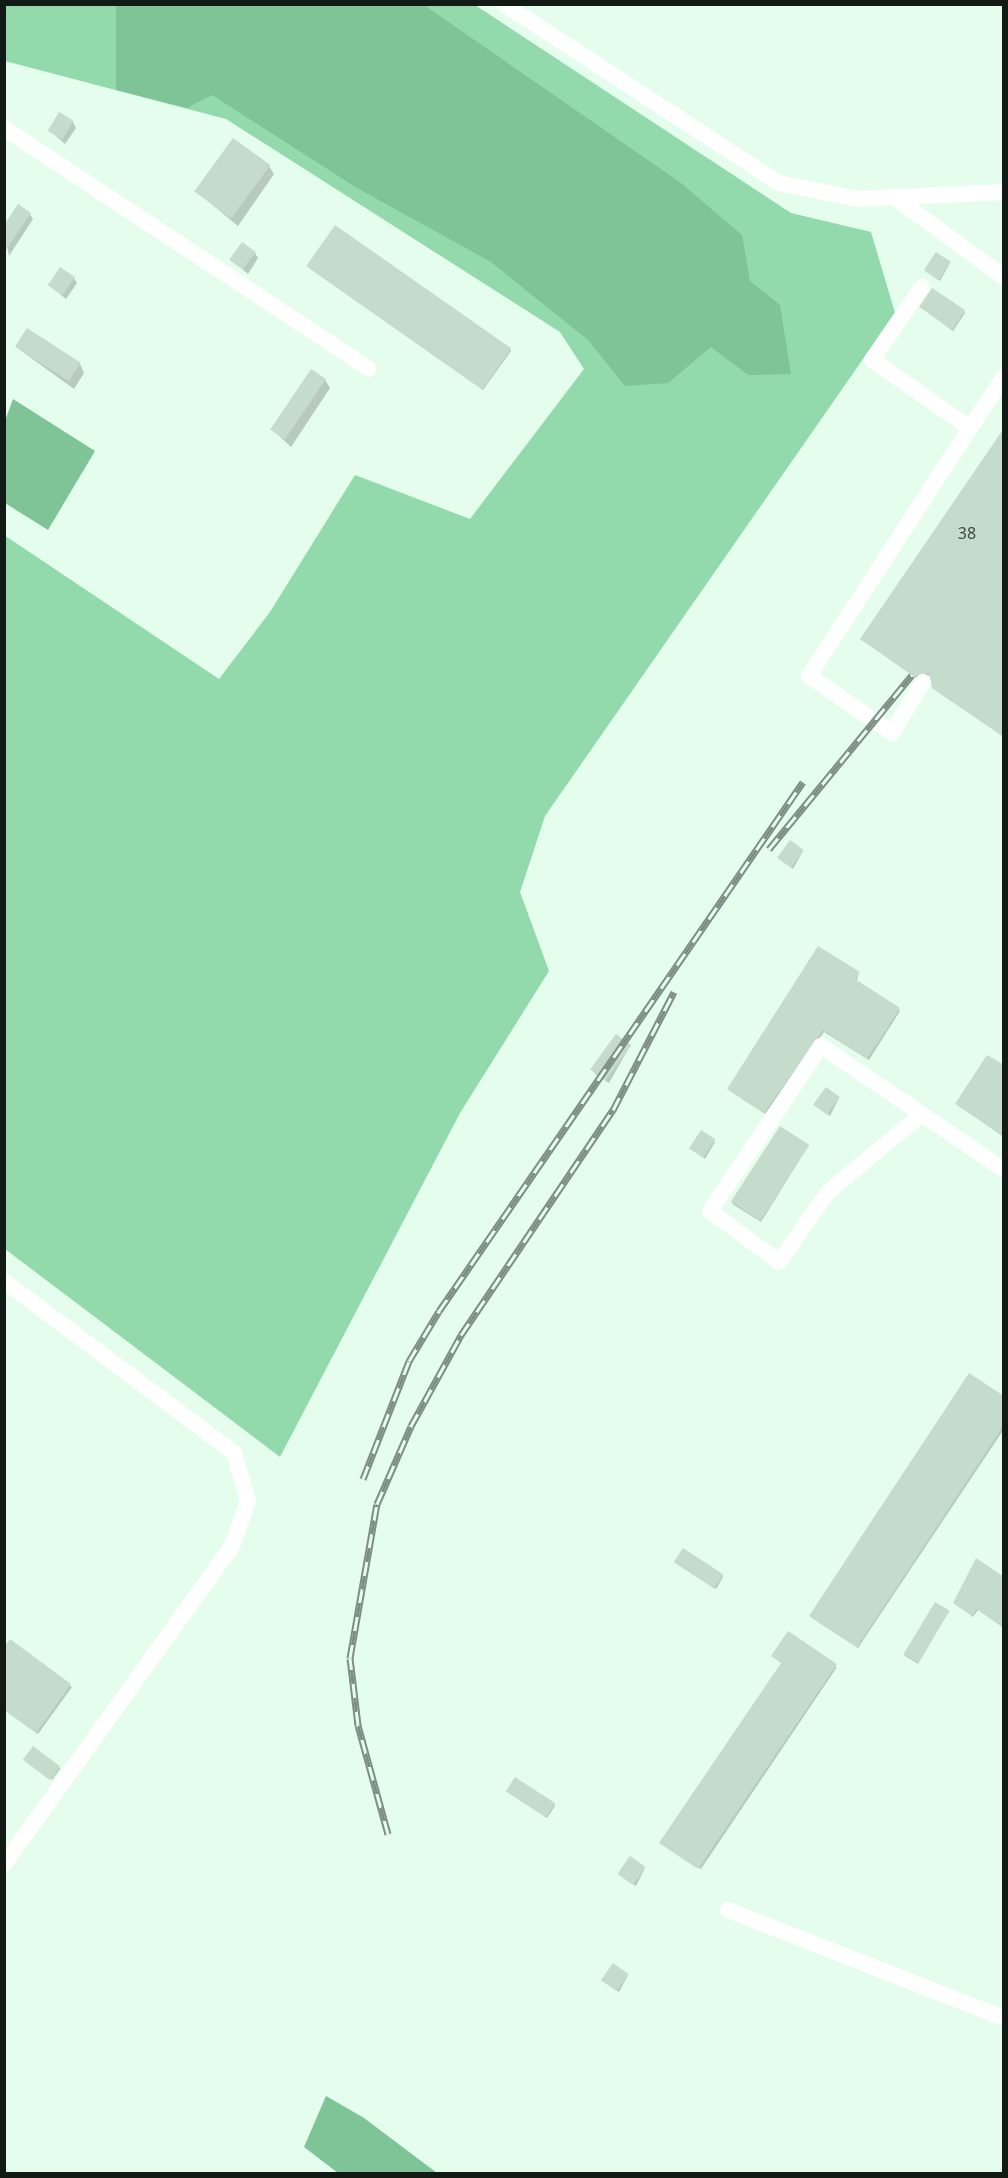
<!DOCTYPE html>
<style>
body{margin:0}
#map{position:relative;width:1008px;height:2178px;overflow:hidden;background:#e5fded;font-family:"Noto Sans",sans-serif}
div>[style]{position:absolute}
.forest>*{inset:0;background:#92d9ab}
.water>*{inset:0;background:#7ec497}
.shadow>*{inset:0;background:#0003}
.building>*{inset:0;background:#c5dccc;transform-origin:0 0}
.minor>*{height:16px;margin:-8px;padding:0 8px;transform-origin:8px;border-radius:8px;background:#fff}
.rail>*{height:7px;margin-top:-3.5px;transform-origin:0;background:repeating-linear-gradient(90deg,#e5fded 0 14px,#7e8e84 0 28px);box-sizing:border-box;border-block:2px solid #7e8e84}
span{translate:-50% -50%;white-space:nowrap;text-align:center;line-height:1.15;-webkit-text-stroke:5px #e5fded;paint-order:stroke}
.number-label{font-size:16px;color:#3f4a43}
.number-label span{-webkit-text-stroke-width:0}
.frame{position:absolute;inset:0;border:6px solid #121a15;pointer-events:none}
</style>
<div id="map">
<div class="forest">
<i style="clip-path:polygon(5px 5px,475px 5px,791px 213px,871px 232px,895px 313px,545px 816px,520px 892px,549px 971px,460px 1113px,280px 1457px,5px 1249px,4px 535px,219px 679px,270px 612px,355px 475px,470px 519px,584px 369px,560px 332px,226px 119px,5px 61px)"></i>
</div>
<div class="water">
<i style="clip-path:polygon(116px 5px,424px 5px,681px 183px,742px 235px,750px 281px,780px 305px,791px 374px,748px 375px,711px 347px,668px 383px,625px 386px,588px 340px,491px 262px,357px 188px,212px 95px,187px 108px,116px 90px)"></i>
<i style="clip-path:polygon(13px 399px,95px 451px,48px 530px,5px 503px,5px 421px)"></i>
<i style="clip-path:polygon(326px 2096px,364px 2118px,437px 2173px,338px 2173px,304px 2147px)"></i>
</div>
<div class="shadow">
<i style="clip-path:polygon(73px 122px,76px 128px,65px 144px,49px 130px)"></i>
<i style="clip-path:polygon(269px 166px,274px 174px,238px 226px,197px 192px)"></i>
<i style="clip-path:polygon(30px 214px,33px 219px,9px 256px,4px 227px)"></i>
<i style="clip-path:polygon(255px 253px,258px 258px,248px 274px,232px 260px)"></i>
<i style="clip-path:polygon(950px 263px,940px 281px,926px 270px)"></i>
<i style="clip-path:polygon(309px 268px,510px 349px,511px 351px,483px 390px)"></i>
<i style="clip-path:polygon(74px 278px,77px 283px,66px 299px,50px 286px)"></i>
<i style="clip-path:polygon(922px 308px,964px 311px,965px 313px,953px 331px)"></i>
<i style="clip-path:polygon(16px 347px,80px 364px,84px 373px,74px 389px)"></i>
<i style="clip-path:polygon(325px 380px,330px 388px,291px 447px,273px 430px)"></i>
<i style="clip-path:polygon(1004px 430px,1004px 737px,935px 690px,931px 675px,916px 678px,861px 639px)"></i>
<i style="clip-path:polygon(803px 851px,793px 869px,779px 858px)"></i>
<i style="clip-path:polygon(859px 973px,856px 982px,900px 1011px,869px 1060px,824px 1032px,765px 1114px,730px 1091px)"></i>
<i style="clip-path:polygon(630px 1046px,609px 1083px,595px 1074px,594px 1071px)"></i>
<i style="clip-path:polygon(1004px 1067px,1004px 1137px,956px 1104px)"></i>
<i style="clip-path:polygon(839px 1098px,830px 1116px,816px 1105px)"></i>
<i style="clip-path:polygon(701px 1132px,715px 1142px,705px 1159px,691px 1148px)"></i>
<i style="clip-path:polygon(808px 1146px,761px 1222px,734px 1205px,732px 1203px)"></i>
<i style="clip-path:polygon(1004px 1398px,1004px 1429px,858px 1648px,812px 1618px)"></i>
<i style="clip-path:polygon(676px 1562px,722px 1575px,723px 1577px,716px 1589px)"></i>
<i style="clip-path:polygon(1004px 1579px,1004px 1628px,978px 1610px,973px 1617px,954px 1603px)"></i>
<i style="clip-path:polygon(948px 1612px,918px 1664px,905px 1656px,904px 1654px)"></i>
<i style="clip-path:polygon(10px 1642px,72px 1687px,38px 1734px,4px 1709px)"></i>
<i style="clip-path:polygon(773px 1656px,837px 1667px,701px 1869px,661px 1842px,782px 1664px)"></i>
<i style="clip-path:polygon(26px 1762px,59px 1767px,60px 1769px,52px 1780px)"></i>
<i style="clip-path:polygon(508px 1791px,554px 1804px,555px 1806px,547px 1818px)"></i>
<i style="clip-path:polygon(645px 1868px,636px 1886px,621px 1876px)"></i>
<i style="clip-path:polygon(628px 1975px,619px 1992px,603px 1981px)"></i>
</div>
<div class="building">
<i style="left:59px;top:112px;width:17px;height:22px;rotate:31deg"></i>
<i style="left:233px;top:138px;width:46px;height:66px;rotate:36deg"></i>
<i style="clip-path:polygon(18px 204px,31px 213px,4px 253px,4px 225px)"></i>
<i style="left:335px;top:225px;width:215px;height:50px;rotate:35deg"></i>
<i style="left:242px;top:242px;width:17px;height:22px;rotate:36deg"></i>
<i style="left:936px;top:252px;width:18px;height:22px;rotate:34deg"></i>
<i style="left:60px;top:267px;width:18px;height:22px;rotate:34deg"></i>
<i style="left:932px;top:288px;width:40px;height:23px;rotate:34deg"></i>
<i style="left:27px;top:328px;width:64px;height:22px;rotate:33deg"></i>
<i style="left:311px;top:369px;width:18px;height:73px;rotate:34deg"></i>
<i style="clip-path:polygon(1004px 428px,1004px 737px,932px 688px,929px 673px,914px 676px,860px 639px)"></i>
<i style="left:790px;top:840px;width:17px;height:22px;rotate:36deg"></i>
<i style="clip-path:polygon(818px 946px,860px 972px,855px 979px,900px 1008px,867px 1059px,823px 1030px,764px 1113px,727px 1089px)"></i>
<i style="left:616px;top:1034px;width:19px;height:44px;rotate:36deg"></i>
<i style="clip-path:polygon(987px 1055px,1004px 1065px,1004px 1136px,955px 1104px)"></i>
<i style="left:826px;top:1087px;width:17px;height:22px;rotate:36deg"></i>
<i style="left:780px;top:1126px;width:35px;height:90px;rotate:33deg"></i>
<i style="left:701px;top:1130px;width:17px;height:22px;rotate:33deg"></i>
<i style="clip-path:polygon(969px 1373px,1004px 1396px,1004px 1425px,857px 1647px,809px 1616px)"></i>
<i style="left:683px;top:1548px;width:48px;height:17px;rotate:33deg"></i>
<i style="clip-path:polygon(976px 1558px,1004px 1577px,1004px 1628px,977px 1609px,972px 1616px,953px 1603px)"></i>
<i style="left:935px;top:1602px;width:17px;height:61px;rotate:31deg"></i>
<i style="clip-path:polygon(788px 1631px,837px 1664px,698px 1869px,659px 1843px,781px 1663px,771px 1656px)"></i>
<i style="clip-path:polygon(10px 1639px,71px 1684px,36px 1733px,4px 1710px,4px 1647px)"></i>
<i style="left:33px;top:1746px;width:34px;height:17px;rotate:37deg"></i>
<i style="left:515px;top:1777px;width:48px;height:17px;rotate:33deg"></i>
<i style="left:630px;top:1856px;width:19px;height:22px;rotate:35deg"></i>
<i style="left:613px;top:1963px;width:19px;height:21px;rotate:35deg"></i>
</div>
<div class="minor">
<i style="left:504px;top:4px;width:328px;rotate:33.1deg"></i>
<i style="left:779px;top:183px;width:80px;rotate:11.6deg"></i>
<i style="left:857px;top:199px;width:147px;rotate:-2.7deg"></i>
<i style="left:4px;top:128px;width:437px;rotate:33.4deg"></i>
<i style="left:895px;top:198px;width:135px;rotate:35.9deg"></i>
<i style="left:922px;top:287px;width:88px;rotate:124.4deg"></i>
<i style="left:872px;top:360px;width:119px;rotate:34.8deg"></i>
<i style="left:970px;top:428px;width:61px;rotate:-56.3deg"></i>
<i style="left:923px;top:682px;width:60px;rotate:121.3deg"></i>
<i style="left:892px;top:733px;width:101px;rotate:-145.5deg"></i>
<i style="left:809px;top:676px;width:296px;rotate:-57deg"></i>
<i style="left:922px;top:1114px;width:122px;rotate:140.3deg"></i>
<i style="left:828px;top:1192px;width:85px;rotate:125deg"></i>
<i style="left:779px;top:1262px;width:86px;rotate:-143.5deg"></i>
<i style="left:710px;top:1211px;width:199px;rotate:-56.1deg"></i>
<i style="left:821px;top:1046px;width:221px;rotate:34.1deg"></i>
<i style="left:4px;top:1281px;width:287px;rotate:36.8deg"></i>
<i style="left:234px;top:1453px;width:50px;rotate:73.7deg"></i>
<i style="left:248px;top:1501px;width:48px;rotate:109.6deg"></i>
<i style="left:232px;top:1546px;width:391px;rotate:125.6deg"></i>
<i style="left:728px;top:1910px;width:296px;rotate:21.4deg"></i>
</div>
<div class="rail">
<i style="left:769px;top:849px;width:225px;rotate:-50.6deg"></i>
<i style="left:363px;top:1479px;width:127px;rotate:-68.7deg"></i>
<i style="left:409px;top:1361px;width:58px;rotate:-59deg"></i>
<i style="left:439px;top:1311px;width:642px;rotate:-55.47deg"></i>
<i style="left:388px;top:1834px;width:113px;rotate:-105.4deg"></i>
<i style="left:358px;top:1725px;width:67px;rotate:-96.8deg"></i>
<i style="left:350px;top:1658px;width:156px;rotate:-80.1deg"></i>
<i style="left:377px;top:1504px;width:85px;rotate:-66.4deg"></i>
<i style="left:411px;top:1426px;width:104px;rotate:-61.2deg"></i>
<i style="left:461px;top:1335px;width:272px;rotate:-56deg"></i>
<i style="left:613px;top:1110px;width:133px;rotate:-62.7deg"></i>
</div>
<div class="number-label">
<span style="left:967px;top:533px">38</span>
</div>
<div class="frame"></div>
</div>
